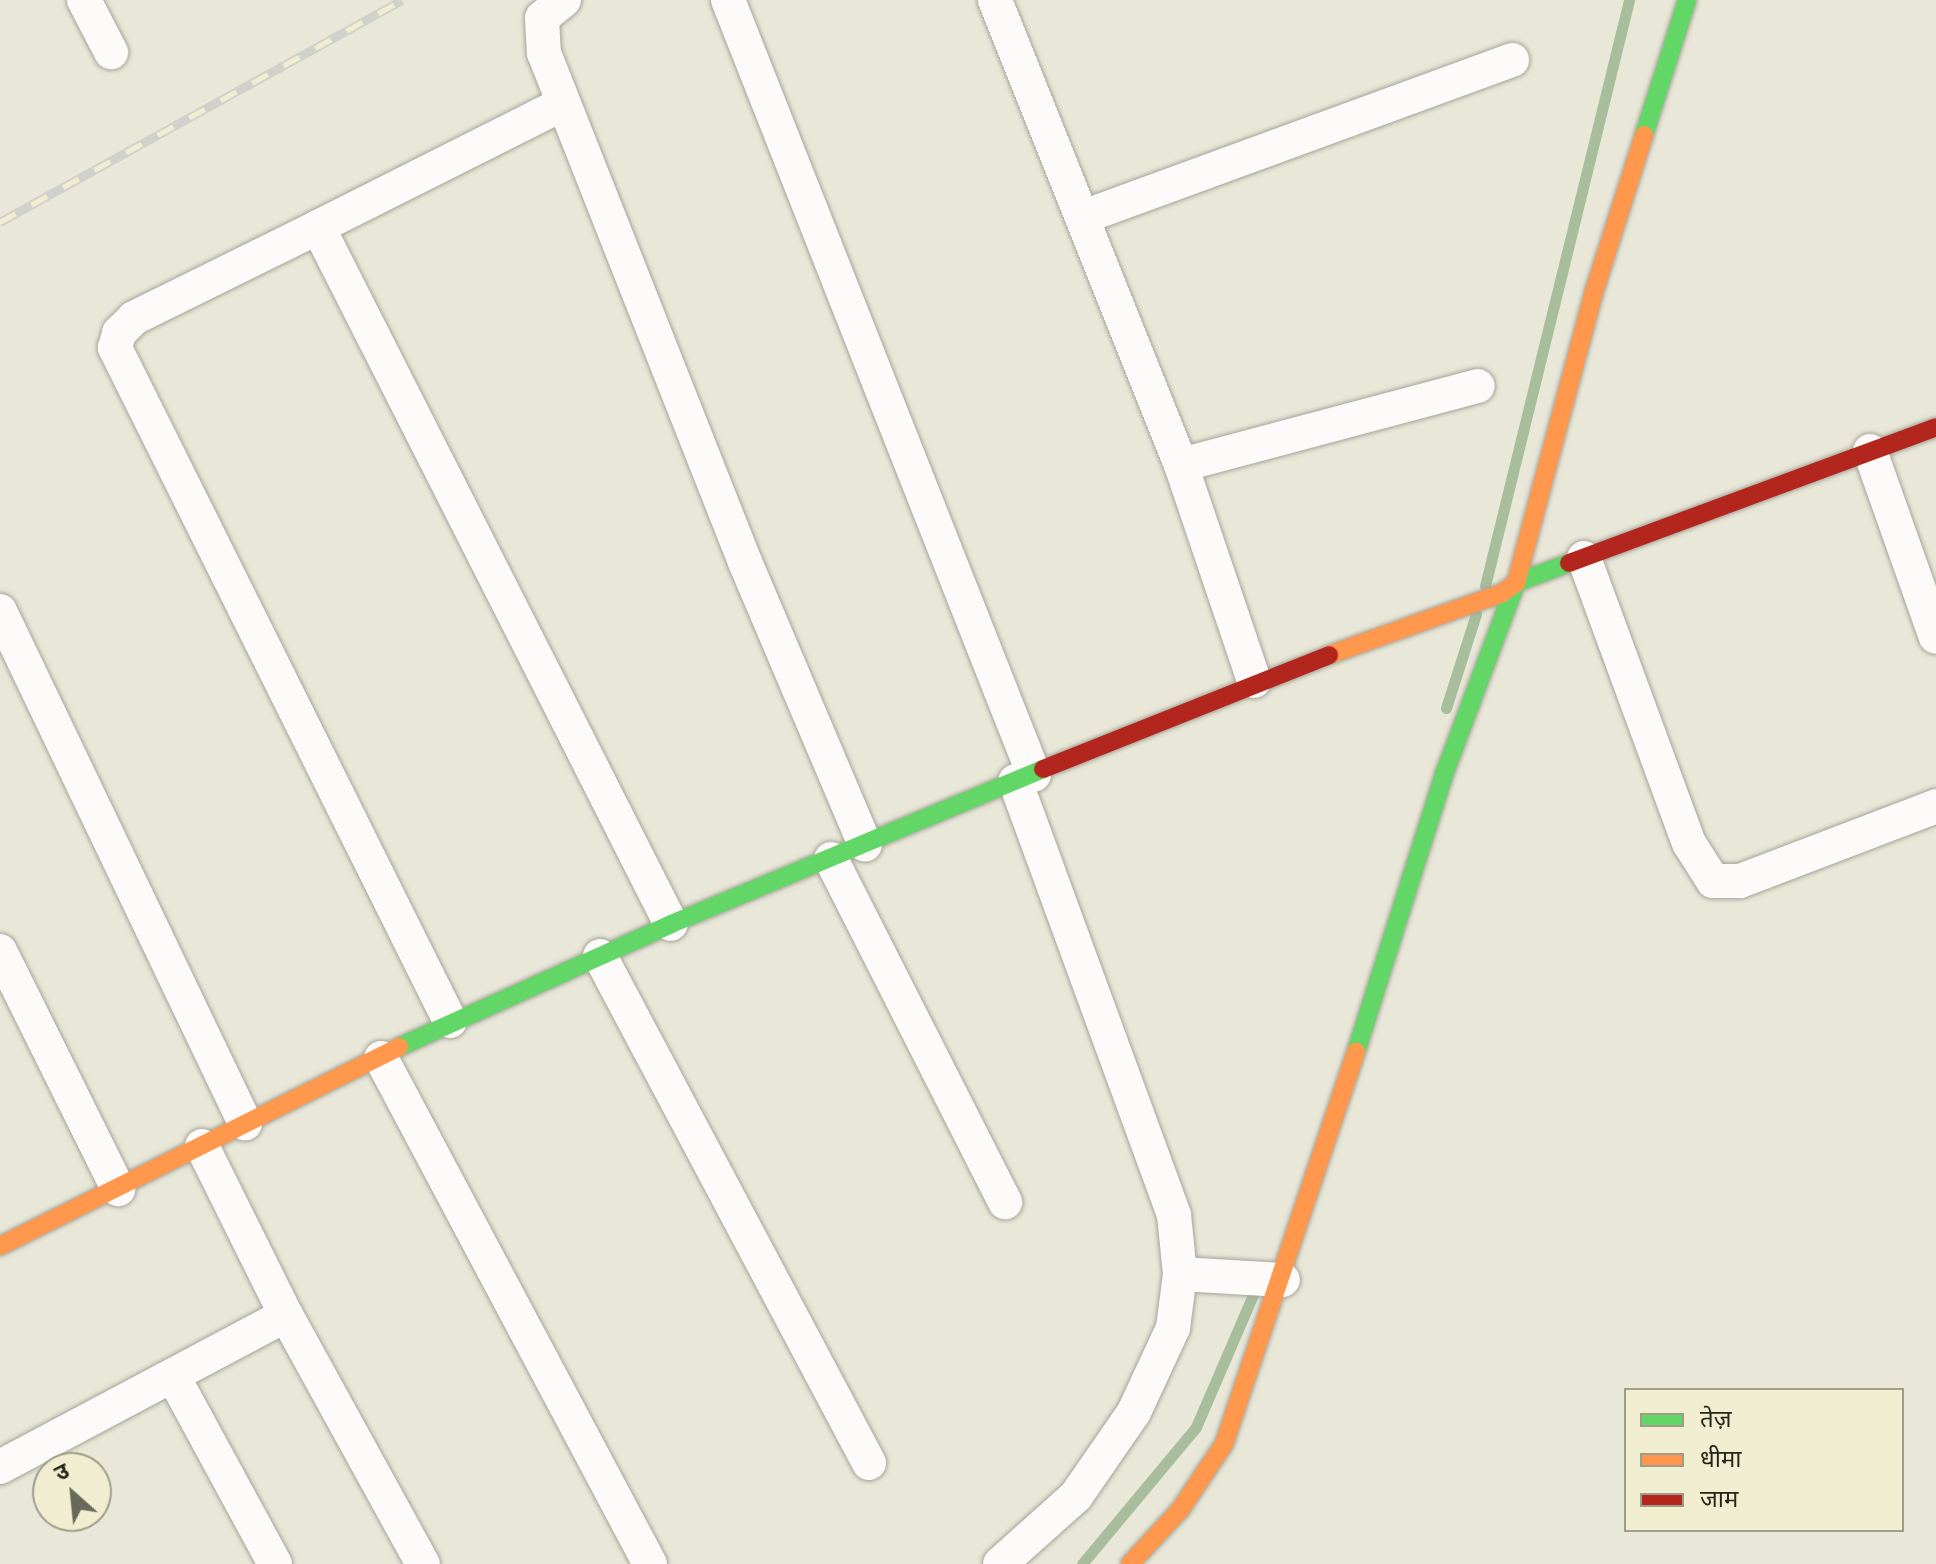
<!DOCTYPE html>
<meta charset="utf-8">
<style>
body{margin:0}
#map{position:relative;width:1936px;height:1564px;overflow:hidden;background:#e9e7d8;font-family:"Nunito Sans","Noto Sans Devanagari",sans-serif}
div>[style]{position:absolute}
.stream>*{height:11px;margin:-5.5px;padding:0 5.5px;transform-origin:5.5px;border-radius:5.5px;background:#a7bd9c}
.roads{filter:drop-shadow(0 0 2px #a6a499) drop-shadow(0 0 2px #a6a499)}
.street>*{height:34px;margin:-17px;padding:0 17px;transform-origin:17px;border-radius:17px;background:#fcfbf9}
.fast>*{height:18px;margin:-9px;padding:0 9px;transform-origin:9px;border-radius:9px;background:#63d668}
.slow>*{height:18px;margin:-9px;padding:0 9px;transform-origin:9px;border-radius:9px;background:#ff974d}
.jam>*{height:18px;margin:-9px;padding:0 9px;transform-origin:9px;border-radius:9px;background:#b3261e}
.rail>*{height:9px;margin-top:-4.5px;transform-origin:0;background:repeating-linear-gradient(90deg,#f0edd1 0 18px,#d1d1cc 0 36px);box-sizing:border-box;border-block:2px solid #d1d1cc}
span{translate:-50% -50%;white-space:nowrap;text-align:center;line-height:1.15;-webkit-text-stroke:6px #f0edd1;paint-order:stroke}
.legend{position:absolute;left:1624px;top:1388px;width:280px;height:144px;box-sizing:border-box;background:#f0edd1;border:2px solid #9f9d88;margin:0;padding:10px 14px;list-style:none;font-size:24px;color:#26251a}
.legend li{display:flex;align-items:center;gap:16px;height:40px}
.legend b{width:40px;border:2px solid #9f9d88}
.north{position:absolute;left:32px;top:1452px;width:80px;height:80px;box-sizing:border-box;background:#f0edd1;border:2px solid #9f9d88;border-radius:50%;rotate:333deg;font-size:22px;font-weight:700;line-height:32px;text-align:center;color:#26251a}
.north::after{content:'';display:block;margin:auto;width:28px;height:36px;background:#6a695c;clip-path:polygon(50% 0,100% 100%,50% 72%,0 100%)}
</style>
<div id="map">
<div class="stream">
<i style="left:1485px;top:586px;width:603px;rotate:-76.19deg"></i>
<i style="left:1446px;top:708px;width:99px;rotate:-72.3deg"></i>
<i style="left:1082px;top:1564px;width:178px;rotate:-50.2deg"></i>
<i style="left:1196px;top:1427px;width:157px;rotate:-66.7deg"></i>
</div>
<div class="roads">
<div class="street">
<i style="left:84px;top:0;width:59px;rotate:62.6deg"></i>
<i style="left:564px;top:0;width:28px;rotate:141deg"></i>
<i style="left:542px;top:18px;width:35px;rotate:87deg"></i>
<i style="left:544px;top:53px;width:547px;rotate:68.45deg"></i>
<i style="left:745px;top:562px;width:307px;rotate:67deg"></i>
<i style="left:728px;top:0;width:833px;rotate:68.45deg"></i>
<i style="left:995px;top:0;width:501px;rotate:68.2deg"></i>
<i style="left:1181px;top:465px;width:228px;rotate:71.3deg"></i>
<i style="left:1083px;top:217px;width:457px;rotate:-20.1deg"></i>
<i style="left:318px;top:227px;width:274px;rotate:-26.7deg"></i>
<i style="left:1870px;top:451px;width:197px;rotate:70.5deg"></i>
<i style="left:1181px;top:465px;width:307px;rotate:-14.9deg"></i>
<i style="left:1584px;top:558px;width:304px;rotate:69.8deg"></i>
<i style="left:1689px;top:843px;width:45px;rotate:57.7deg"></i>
<i style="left:1713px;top:881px;width:27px"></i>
<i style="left:1740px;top:881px;width:210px;rotate:-20.9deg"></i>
<i style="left:0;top:611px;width:568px;rotate:64.43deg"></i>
<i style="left:831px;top:859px;width:385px;rotate:63.1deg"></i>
<i style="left:0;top:951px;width:266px;rotate:63.6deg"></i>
<i style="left:600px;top:956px;width:574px;rotate:62.05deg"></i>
<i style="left:450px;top:1021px;width:752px;rotate:-116.46deg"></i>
<i style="left:115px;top:348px;width:16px;rotate:-75deg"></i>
<i style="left:119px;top:333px;width:21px;rotate:-45deg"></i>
<i style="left:134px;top:318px;width:205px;rotate:-26.3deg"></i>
<i style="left:318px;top:227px;width:781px;rotate:63.14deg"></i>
<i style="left:381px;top:1058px;width:573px;rotate:62deg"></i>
<i style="left:202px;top:1146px;width:189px;rotate:63.6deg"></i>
<i style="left:286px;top:1315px;width:284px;rotate:61.2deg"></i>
<i style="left:1180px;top:1274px;width:103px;rotate:3.3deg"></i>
<i style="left:173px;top:1376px;width:214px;rotate:61.5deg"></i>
<i style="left:0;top:1467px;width:324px;rotate:-28deg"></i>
<i style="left:1000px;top:1564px;width:102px;rotate:-41.8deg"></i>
<i style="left:1076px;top:1496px;width:102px;rotate:-55.4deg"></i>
<i style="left:1134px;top:1412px;width:93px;rotate:-65.1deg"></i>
<i style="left:1173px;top:1328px;width:54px;rotate:-82.6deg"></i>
<i style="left:1180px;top:1274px;width:59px;rotate:-95.8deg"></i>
<i style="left:1174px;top:1215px;width:462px;rotate:-110.1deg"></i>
</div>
<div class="fast">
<i style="left:1644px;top:135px;width:142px;rotate:-72.3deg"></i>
<i style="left:399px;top:1047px;width:299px;rotate:-24.3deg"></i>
<i style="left:671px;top:924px;width:403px;rotate:-22.6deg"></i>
<i style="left:1356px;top:1052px;width:294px;rotate:-72.4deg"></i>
<i style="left:1445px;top:772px;width:202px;rotate:-69.4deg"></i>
<i style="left:1516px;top:583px;width:57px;rotate:-20.7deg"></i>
</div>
<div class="slow">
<i style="left:1329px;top:655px;width:184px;rotate:-19.7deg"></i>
<i style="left:1502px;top:593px;width:17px;rotate:-36deg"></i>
<i style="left:1516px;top:583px;width:298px;rotate:-75deg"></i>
<i style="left:1593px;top:295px;width:168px;rotate:-72.3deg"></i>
<i style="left:0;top:1246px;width:446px;rotate:-26.5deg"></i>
<i style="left:1130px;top:1564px;width:74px;rotate:-47.2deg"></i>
<i style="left:1180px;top:1510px;width:79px;rotate:-56.3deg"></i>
<i style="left:1224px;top:1444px;width:414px;rotate:-71.4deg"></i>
</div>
<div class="jam">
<i style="left:1569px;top:563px;width:391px;rotate:-20.3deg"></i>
<i style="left:1043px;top:769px;width:308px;rotate:-21.7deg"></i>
</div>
</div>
<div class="rail">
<i style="left:0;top:222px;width:459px;rotate:-28.9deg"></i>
</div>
<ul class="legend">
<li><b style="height:10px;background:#63d668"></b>तेज़</li>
<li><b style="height:10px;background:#ff974d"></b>धीमा</li>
<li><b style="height:10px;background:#b3261e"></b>जाम</li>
</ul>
<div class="north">उ</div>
</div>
